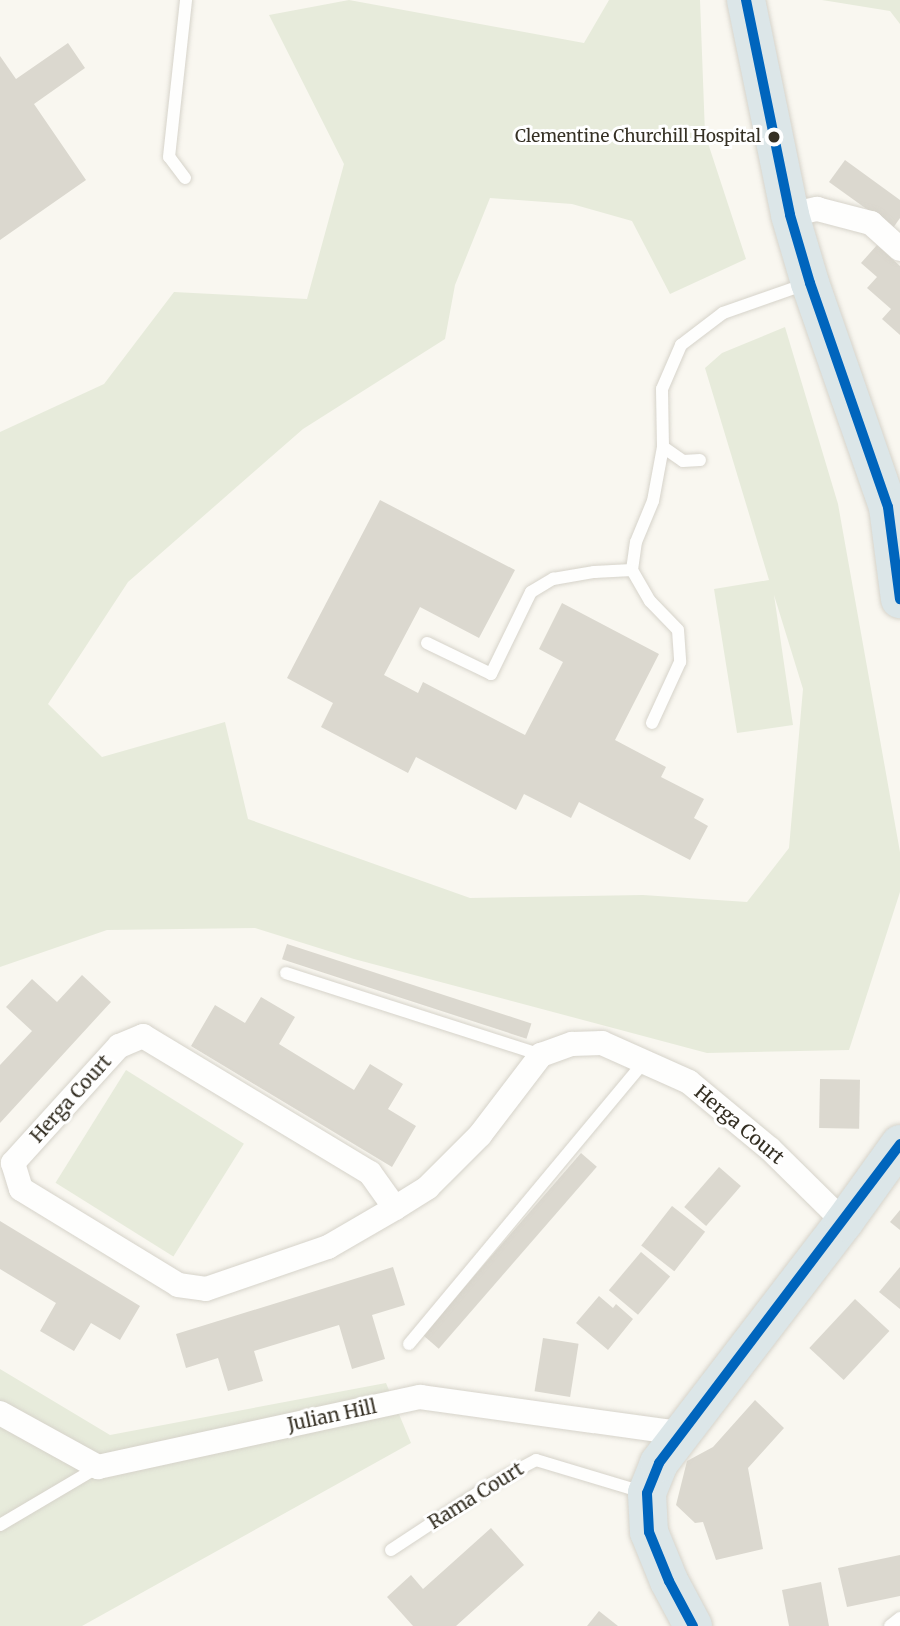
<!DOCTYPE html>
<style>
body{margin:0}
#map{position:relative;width:900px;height:1626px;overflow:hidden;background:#f9f7f0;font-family:Merriweather,serif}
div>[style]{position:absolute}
.green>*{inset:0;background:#e7ebdb;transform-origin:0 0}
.building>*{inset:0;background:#dbd8cf;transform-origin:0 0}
.roads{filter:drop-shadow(0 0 2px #d6d3ca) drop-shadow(0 0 2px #d6d3ca)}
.service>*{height:12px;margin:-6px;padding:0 6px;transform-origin:6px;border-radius:6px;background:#fefefd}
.minor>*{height:24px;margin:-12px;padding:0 12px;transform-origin:12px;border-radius:12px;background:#fefefd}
.primary>*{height:38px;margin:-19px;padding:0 19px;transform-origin:19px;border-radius:19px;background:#dce6e8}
.bus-1>*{height:10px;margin:-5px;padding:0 5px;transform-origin:5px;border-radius:5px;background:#0065bd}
.dots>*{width:19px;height:19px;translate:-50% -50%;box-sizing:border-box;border:4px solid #fff;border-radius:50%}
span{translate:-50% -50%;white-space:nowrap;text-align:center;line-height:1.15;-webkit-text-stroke:6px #fff;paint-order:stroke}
.bus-label{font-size:17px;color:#353024}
.right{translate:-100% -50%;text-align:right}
.street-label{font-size:19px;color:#353024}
</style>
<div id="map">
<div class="green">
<i style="clip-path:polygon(349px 0,584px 43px,609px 0,700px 0,705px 134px,746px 259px,670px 294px,632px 221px,572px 204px,490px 198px,455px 285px,445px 339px,303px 429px,128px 582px,48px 704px,102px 757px,225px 722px,248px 819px,470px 898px,643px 895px,747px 902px,789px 848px,803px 689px,774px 595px,793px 725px,737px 733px,714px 589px,769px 580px,705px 368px,722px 353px,785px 327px,838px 504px,900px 852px,900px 892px,849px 1050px,707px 1053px,354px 959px,255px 928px,107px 930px,0 967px,0 432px,104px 384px,174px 292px,307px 299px,344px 164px,269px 15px)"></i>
<i style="clip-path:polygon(822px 0,900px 0,900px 24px,890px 11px)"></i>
<i style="left:126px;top:1070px;width:139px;height:133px;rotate:32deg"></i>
<i style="clip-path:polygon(0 1369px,110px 1435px,386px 1383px,411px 1443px,82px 1626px,0 1626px)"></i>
</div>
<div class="building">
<i style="clip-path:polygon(68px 43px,85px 68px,34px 104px,86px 180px,0 240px,0 56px,16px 79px)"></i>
<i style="clip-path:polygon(845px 160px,900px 200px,900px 218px,893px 228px,829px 182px)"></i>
<i style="clip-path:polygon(877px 245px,900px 266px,900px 335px,882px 319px,891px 309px,867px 288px,877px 277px,861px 263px)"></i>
<i style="clip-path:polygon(380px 500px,515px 570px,479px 638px,420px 607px,384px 675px,418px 693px,423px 682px,525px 735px,563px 662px,539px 649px,562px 603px,659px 654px,615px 740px,666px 767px,661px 777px,704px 799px,694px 818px,708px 826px,690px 860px,579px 802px,571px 818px,524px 794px,516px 810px,416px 757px,408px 773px,321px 727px,333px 703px,287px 678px)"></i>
<i style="left:287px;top:944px;width:257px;height:16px;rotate:18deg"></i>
<i style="clip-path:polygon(82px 975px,111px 1002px,0 1123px,0 1065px,32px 1031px,6px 1007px,32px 979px,57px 1002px)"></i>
<i style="clip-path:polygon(261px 997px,295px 1017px,279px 1044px,354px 1090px,370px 1064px,403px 1084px,388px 1109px,416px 1126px,392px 1167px,191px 1046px,215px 1005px,245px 1023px)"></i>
<i style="left:820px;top:1079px;width:40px;height:49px;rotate:1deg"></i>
<i style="left:581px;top:1153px;width:21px;height:241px;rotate:41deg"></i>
<i style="left:719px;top:1167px;width:29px;height:53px;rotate:41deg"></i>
<i style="left:672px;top:1206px;width:42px;height:50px;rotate:38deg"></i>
<i style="clip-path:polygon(900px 1210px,900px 1230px,890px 1222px)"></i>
<i style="clip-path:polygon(0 1221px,140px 1306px,120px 1340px,91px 1323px,74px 1351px,40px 1331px,56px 1303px,0 1269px)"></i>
<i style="left:641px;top:1252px;width:38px;height:50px;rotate:40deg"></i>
<i style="clip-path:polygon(393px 1267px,405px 1305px,372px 1315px,385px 1359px,352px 1369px,339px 1325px,254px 1351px,263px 1381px,228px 1391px,218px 1358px,186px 1368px,176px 1334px)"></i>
<i style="clip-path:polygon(900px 1267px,900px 1309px,879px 1292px)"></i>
<i style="clip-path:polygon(599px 1296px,613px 1308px,616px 1304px,633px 1319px,608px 1350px,576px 1323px)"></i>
<i style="left:855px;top:1299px;width:47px;height:67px;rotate:43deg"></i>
<i style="left:543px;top:1338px;width:36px;height:54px;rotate:9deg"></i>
<i style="clip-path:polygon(755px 1400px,784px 1428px,748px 1468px,763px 1549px,716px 1560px,703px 1522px,695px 1523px,676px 1505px,687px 1461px,713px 1447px)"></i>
<i style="clip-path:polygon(491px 1528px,524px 1565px,456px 1626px,413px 1626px,387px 1597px,411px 1575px,423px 1589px)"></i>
<i style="clip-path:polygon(900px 1555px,900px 1596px,847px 1607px,838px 1568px)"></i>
<i style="clip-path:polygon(821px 1582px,829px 1626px,789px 1626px,782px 1590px)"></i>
<i style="clip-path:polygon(599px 1611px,618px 1626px,587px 1626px)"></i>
</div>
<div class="roads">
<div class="service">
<i style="left:185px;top:178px;width:26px;rotate:-127deg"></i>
<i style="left:169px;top:157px;width:158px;rotate:-83.8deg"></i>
<i style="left:663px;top:447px;width:24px;rotate:35deg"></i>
<i style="left:683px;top:461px;width:17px;rotate:-3deg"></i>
<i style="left:632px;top:570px;width:28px;rotate:-82deg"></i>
<i style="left:636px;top:542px;width:44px;rotate:-67.5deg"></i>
<i style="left:653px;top:501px;width:55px;rotate:-79.5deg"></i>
<i style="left:663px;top:447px;width:58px;rotate:-91deg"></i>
<i style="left:662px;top:389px;width:48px;rotate:-66.6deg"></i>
<i style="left:681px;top:345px;width:53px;rotate:-37.3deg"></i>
<i style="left:723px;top:313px;width:88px;rotate:-19.3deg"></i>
<i style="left:427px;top:643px;width:71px;rotate:25.8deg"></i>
<i style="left:491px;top:674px;width:91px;rotate:-64deg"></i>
<i style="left:531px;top:592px;width:26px;rotate:-31deg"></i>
<i style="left:553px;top:579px;width:42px;rotate:-9.7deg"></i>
<i style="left:594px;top:572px;width:38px;rotate:-3deg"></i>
<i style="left:632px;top:570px;width:36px;rotate:60deg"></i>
<i style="left:650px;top:601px;width:40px;rotate:46deg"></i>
<i style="left:678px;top:630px;width:32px;rotate:86deg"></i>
<i style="left:680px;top:662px;width:67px;rotate:114.7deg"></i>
<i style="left:286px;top:973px;width:268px;rotate:17.8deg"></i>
<i style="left:409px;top:1344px;width:367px;rotate:-50.2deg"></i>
<i style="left:0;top:1525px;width:114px;rotate:-30.6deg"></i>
<i style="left:391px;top:1550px;width:120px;rotate:-33.4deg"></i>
<i style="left:491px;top:1484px;width:51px;rotate:-28.1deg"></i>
<i style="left:536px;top:1460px;width:112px;rotate:16.7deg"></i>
<i style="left:890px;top:1626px;width:13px;rotate:-39deg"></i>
</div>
<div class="minor">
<i style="left:790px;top:215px;width:28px;rotate:-13deg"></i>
<i style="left:817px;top:209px;width:56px;rotate:14.5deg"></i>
<i style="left:871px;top:223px;width:39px;rotate:42deg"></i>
<i style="left:395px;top:1208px;width:43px;rotate:-125.5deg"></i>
<i style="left:370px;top:1173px;width:265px;rotate:-148.9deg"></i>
<i style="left:143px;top:1036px;width:26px;rotate:157deg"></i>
<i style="left:119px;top:1046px;width:158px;rotate:132.2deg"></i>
<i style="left:13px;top:1163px;width:27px;rotate:73deg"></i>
<i style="left:21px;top:1189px;width:184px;rotate:31.4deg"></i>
<i style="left:178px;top:1285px;width:28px;rotate:8deg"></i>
<i style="left:206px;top:1289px;width:129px;rotate:-19deg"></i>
<i style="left:328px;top:1247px;width:78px;rotate:-30.2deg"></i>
<i style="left:395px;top:1208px;width:39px;rotate:-32deg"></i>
<i style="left:428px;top:1187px;width:74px;rotate:-45deg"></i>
<i style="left:480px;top:1135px;width:101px;rotate:-52.7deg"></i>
<i style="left:541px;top:1055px;width:33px;rotate:-20deg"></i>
<i style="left:572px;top:1044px;width:30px;rotate:-2deg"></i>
<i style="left:602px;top:1043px;width:95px;rotate:24.1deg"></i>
<i style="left:689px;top:1082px;width:105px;rotate:39.6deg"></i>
<i style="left:770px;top:1149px;width:104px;rotate:44.6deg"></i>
<i style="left:0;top:1413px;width:112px;rotate:28.9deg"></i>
<i style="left:98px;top:1467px;width:330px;rotate:-12.3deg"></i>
<i style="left:420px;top:1397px;width:261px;rotate:7.9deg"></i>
</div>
<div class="primary">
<i style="left:746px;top:0;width:219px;rotate:78.4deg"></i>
<i style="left:790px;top:215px;width:71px;rotate:73.6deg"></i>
<i style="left:810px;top:283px;width:237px;rotate:70.8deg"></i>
<i style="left:888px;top:507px;width:93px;rotate:82.6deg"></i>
<i style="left:693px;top:1626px;width:51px;rotate:-118.1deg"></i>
<i style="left:669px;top:1581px;width:53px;rotate:-112.2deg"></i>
<i style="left:649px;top:1532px;width:39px;rotate:-93deg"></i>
<i style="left:647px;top:1493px;width:32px;rotate:-68deg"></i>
<i style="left:659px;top:1463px;width:304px;rotate:-52.5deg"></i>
<i style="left:844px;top:1222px;width:96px;rotate:-54.3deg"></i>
</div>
</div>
<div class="bus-1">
<i style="left:746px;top:0;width:219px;rotate:78.4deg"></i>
<i style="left:790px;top:215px;width:71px;rotate:73.6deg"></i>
<i style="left:810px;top:283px;width:237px;rotate:70.8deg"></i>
<i style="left:888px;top:507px;width:93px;rotate:82.6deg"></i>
<i style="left:693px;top:1626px;width:51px;rotate:-118.1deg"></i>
<i style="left:669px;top:1581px;width:53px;rotate:-112.2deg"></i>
<i style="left:649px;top:1532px;width:39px;rotate:-93deg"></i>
<i style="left:647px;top:1493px;width:32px;rotate:-68deg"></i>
<i style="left:659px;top:1463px;width:400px;rotate:-52.9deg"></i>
</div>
<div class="dots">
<i style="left:774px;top:137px;background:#353024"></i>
</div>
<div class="bus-label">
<span class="right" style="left:761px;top:137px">Clementine Churchill Hospital</span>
</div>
<div class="street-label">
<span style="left:71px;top:1099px;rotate:-48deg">Herga Court</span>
<span style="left:739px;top:1125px;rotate:40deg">Herga Court</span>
<span style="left:332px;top:1416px;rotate:-12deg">Julian Hill</span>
<span style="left:476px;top:1496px;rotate:-32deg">Rama Court</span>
</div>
</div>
